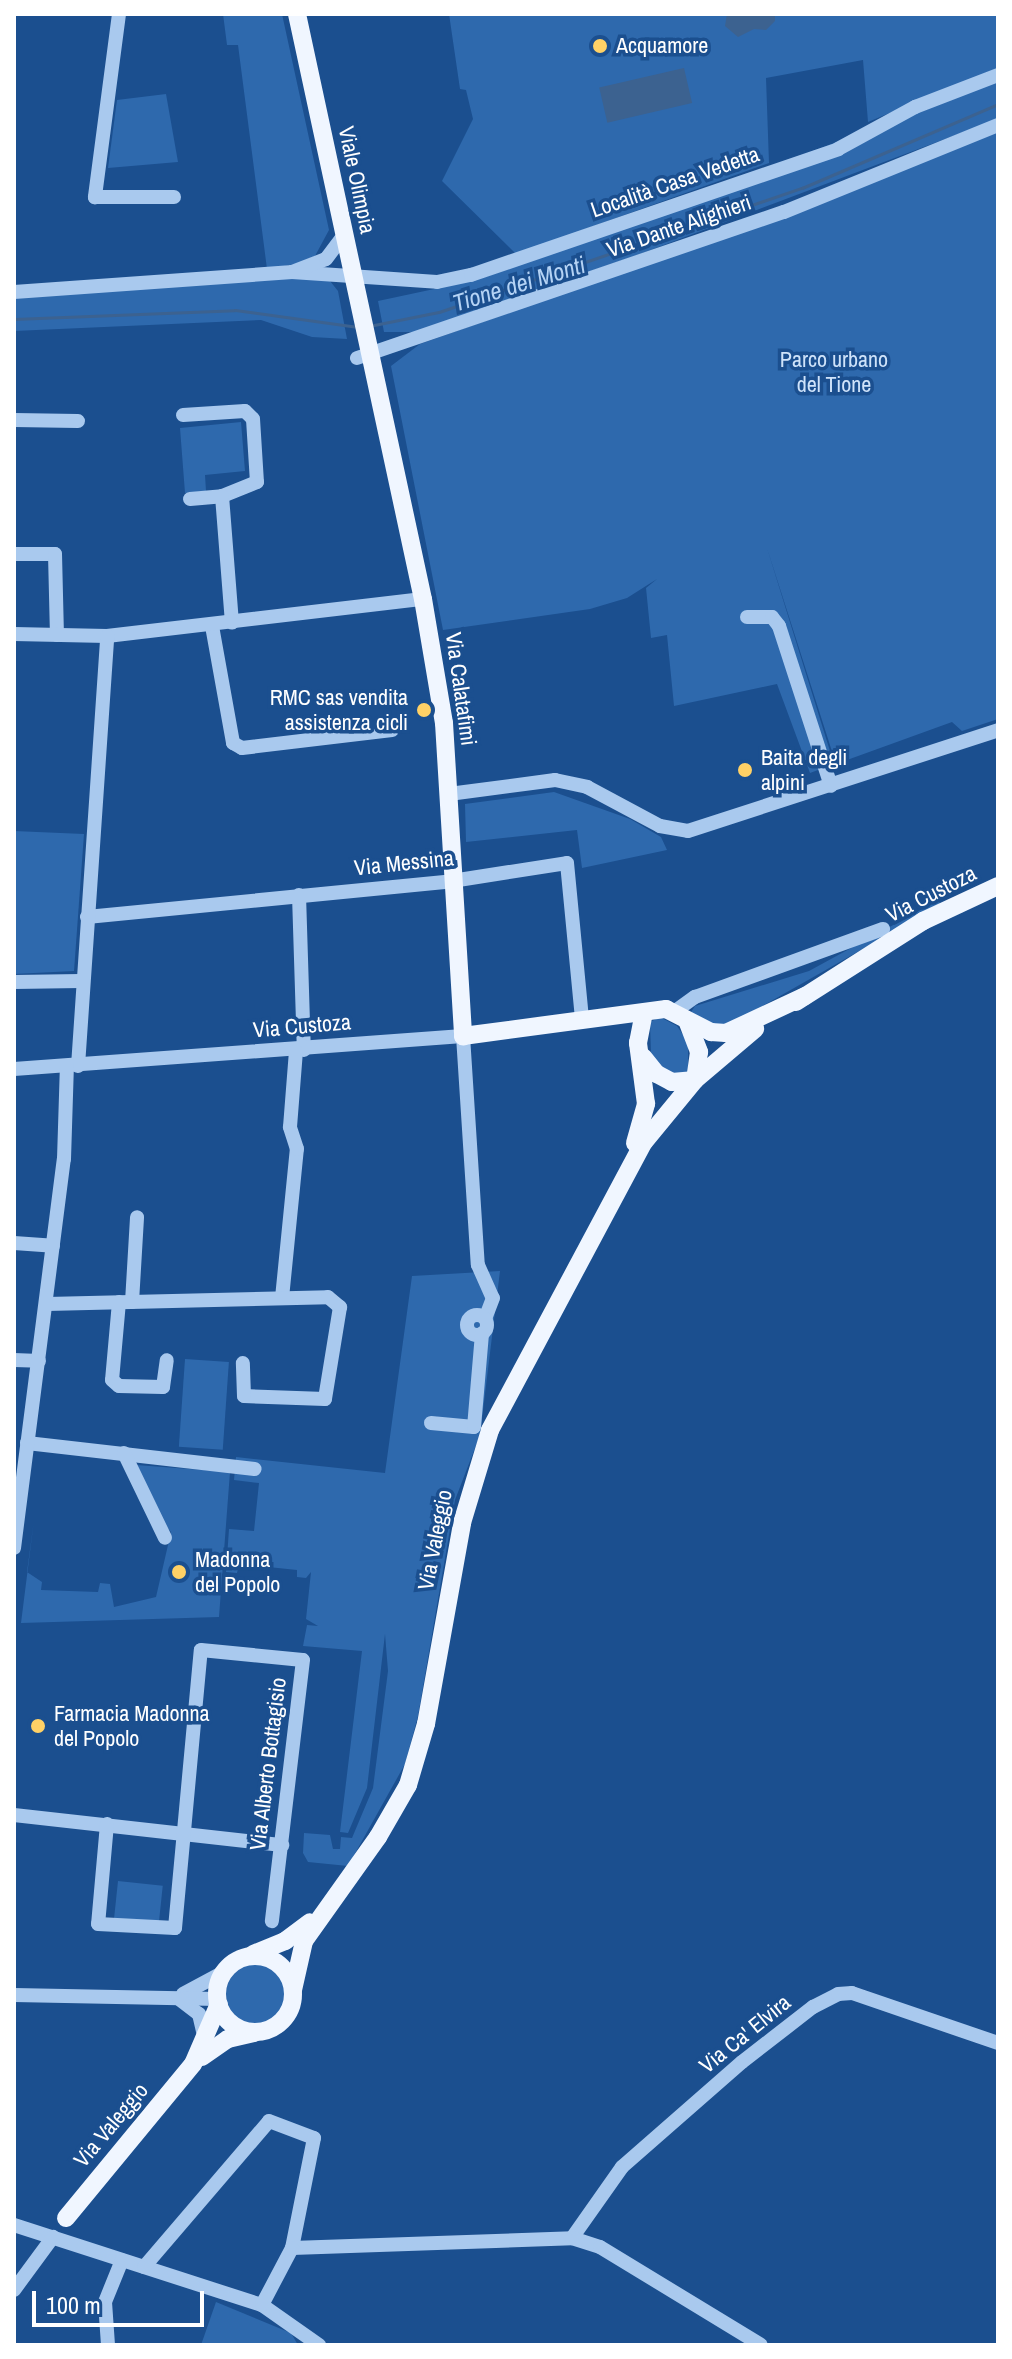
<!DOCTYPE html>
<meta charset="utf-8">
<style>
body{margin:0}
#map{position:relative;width:1012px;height:2359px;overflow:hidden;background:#1b4f8f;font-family:"Archivo Narrow",sans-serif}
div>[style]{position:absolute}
.green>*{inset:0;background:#2e69ad;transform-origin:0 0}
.round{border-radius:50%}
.water>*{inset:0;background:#3c6290;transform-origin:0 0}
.stream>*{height:3px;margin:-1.5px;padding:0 1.5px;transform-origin:1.5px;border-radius:1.5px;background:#3c6290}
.minor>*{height:14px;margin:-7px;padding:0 7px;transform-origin:7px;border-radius:7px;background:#a9c9ee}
.minor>.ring{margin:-7px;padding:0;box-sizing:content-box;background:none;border:14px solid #a9c9ee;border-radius:50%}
.major>*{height:18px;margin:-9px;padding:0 9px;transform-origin:9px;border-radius:9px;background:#f0f6ff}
.major>.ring{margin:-9px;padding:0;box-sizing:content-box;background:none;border:18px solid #f0f6ff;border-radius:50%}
.dots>*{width:22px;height:22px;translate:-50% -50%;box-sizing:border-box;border:4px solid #1b4f8f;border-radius:50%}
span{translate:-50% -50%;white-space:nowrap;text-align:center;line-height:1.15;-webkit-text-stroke:7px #1b4f8f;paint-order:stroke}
.poi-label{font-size:22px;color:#fff}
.left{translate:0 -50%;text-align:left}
.right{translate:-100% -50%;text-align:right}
.street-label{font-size:22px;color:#fff}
.park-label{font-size:22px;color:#cfe3fa}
.water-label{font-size:24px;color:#b5d3f5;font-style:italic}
.frame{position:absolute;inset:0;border:16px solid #fff;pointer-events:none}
.scale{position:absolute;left:32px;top:2291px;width:172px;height:36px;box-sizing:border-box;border:4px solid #fff;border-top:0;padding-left:10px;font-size:24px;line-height:28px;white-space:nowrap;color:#fff;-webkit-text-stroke:6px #1b4f8f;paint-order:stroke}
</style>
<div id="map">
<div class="green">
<i style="clip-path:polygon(223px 14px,282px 14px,329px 230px,315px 256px,296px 264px,267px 269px,238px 45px,227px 45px)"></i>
<i style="clip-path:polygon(449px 14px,998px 14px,998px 68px,868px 122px,863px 60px,766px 78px,769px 163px,516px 254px,442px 181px,473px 119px,466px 90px,460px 89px)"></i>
<i style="clip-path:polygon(998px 81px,998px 119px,640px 254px,414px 332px,384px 332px,378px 301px,467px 282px)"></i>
<i style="clip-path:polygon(166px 94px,178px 162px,108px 168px,117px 100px)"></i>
<i style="clip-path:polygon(998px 130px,998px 719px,962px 731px,952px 722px,836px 764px,767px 548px,834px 764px,810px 773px,777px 684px,674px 706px,667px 635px,651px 638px,646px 588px,657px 579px,627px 598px,590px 609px,443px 630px,391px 366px,420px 344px,842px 195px)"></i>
<i style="clip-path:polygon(326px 276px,338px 291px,347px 339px,312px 337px,261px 320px,14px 331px,14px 298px)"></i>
<i style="clip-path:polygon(241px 422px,245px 471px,205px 475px,206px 491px,185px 493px,180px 428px)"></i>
<i style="clip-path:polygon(554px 792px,630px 819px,661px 837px,667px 850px,582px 868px,577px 830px,466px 842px,465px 804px)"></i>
<i style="clip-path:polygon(14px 831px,84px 834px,74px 971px,14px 974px)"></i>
<i style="clip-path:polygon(939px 900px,940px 905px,731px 1024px,706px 1024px,691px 1012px,695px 1006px,809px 971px)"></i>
<i style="clip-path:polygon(660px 1017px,677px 1026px,688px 1042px,688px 1072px,682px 1076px,667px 1072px,651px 1055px,650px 1022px)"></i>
<i style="clip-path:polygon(500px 1271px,480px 1435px,455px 1500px,418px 1716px,405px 1764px,348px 1866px,308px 1862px,303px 1853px,304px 1833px,330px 1835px,333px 1849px,340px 1849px,341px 1837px,352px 1838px,373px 1788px,388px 1671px,385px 1634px,367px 1788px,348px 1833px,340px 1832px,362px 1651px,303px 1646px,307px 1625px,318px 1626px,306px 1619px,311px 1572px,306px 1578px,297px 1577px,297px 1570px,239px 1564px,237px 1573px,226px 1572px,229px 1529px,254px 1531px,259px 1483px,234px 1480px,236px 1457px,385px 1473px,412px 1276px)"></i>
<i style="left:185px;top:1359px;width:44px;height:88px;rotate:4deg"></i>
<i style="clip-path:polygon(136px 1465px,230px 1472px,219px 1617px,21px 1623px,34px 1520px,27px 1572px,42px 1582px,41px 1590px,98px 1592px,100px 1583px,110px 1584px,114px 1607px,156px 1597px,171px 1532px,157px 1515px)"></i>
<i style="left:118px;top:1881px;width:45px;height:40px;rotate:6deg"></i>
<i class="round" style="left:226px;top:1964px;width:60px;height:60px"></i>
<i style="clip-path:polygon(216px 2302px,291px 2333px,298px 2345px,201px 2345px)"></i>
</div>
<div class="water">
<i style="clip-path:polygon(727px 14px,775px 14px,775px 21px,766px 30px,754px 29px,738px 37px,725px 26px)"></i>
<i style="left:684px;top:68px;width:36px;height:87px;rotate:77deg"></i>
</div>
<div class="stream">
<i style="left:14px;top:319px;width:221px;rotate:-2.3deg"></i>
<i style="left:235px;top:310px;width:124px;rotate:7.9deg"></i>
<i style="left:369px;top:326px;width:71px;rotate:-11.3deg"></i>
<i style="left:439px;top:312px;width:384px;rotate:-18.9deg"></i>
<i style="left:802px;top:188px;width:213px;rotate:-23.2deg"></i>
</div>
<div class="minor">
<i style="left:119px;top:14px;width:185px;rotate:97.5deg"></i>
<i style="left:95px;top:197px;width:79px"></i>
<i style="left:292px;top:272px;width:145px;rotate:3.9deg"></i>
<i style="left:437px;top:282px;width:35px;rotate:-12deg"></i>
<i style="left:471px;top:275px;width:388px;rotate:-18.9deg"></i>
<i style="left:838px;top:149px;width:88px;rotate:-28.6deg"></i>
<i style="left:915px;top:107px;width:89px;rotate:-21.1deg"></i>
<i style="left:14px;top:292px;width:279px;rotate:-4.1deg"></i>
<i style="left:292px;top:272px;width:36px;rotate:-21deg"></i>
<i style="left:326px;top:259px;width:30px;rotate:-53deg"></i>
<i style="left:357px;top:358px;width:451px;rotate:-18.9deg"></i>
<i style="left:784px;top:212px;width:231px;rotate:-22.1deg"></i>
<i style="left:183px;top:415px;width:62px;rotate:-3.7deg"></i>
<i style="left:245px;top:411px;width:11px;rotate:45deg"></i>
<i style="left:253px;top:419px;width:63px;rotate:86.4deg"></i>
<i style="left:257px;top:482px;width:38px;rotate:158deg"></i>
<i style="left:222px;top:496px;width:127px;rotate:85.5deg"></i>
<i style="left:14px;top:420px;width:64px;rotate:0.9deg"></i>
<i style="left:190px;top:499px;width:32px;rotate:-5deg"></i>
<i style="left:14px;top:554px;width:41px"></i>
<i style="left:55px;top:554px;width:81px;rotate:88.6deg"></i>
<i style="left:747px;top:617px;width:25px"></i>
<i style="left:772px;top:617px;width:11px;rotate:52deg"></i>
<i style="left:779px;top:626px;width:168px;rotate:72deg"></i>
<i style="left:212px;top:626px;width:119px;rotate:79.8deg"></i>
<i style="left:233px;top:743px;width:10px;rotate:29deg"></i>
<i style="left:242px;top:748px;width:151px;rotate:-6.8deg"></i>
<i style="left:14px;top:634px;width:93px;rotate:1.2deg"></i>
<i style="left:107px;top:636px;width:318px;rotate:-6.7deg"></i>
<i style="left:449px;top:794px;width:107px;rotate:-7.5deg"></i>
<i style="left:555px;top:780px;width:33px;rotate:12deg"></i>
<i style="left:587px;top:787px;width:83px;rotate:28.1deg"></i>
<i style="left:660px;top:826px;width:28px;rotate:10deg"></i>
<i style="left:688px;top:831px;width:326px;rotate:-18deg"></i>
<i style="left:299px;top:895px;width:155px;rotate:88.2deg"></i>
<i style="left:87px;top:917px;width:367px;rotate:-5.6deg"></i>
<i style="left:452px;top:881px;width:116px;rotate:-8.9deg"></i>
<i style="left:567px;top:863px;width:158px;rotate:84.5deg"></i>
<i style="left:14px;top:982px;width:67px;rotate:-0.9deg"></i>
<i style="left:674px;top:1012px;width:26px;rotate:-36deg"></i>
<i style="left:695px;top:997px;width:200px;rotate:-19.9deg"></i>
<i style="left:78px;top:1066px;width:431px;rotate:-86.1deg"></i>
<i style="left:14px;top:1069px;width:450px;rotate:-4.2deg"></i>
<i style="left:463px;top:1036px;width:229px;rotate:86.3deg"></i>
<i style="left:478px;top:1265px;width:36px;rotate:66deg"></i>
<i style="left:493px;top:1298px;width:22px;rotate:111deg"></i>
<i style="left:14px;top:1243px;width:39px;rotate:4deg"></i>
<i style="left:282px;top:1298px;width:150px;rotate:-84.3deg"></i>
<i style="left:297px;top:1149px;width:23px;rotate:-108deg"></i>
<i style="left:290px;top:1127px;width:76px;rotate:-85.5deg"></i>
<i style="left:119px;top:1302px;width:78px;rotate:95.1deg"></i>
<i style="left:112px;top:1380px;width:9px;rotate:41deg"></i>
<i style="left:119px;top:1386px;width:44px;rotate:1.3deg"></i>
<i style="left:163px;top:1387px;width:27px;rotate:-82deg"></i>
<i style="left:132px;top:1302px;width:85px;rotate:-86.6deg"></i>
<i style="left:47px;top:1304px;width:281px;rotate:-1.4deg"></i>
<i style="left:328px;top:1297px;width:16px;rotate:40deg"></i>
<i style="left:340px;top:1307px;width:93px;rotate:99.3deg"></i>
<i style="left:325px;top:1399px;width:81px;rotate:-177.9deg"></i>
<i style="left:244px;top:1396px;width:33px;rotate:-92deg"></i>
<i class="ring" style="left:467px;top:1315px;width:6px;height:6px"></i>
<i style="left:14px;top:1360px;width:25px;rotate:2deg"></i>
<i style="left:431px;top:1423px;width:43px;rotate:5.3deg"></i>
<i style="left:474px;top:1427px;width:94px;rotate:-85.1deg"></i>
<i style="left:27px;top:1443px;width:229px;rotate:6.5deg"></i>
<i style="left:124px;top:1453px;width:94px;rotate:64.2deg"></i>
<i style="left:14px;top:1548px;width:392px;rotate:-82.7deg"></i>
<i style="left:64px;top:1159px;width:93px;rotate:-88.2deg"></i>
<i style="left:14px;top:1815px;width:270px;rotate:6.4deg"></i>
<i style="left:107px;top:1824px;width:100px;rotate:95.1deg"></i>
<i style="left:98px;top:1924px;width:77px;rotate:3deg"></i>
<i style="left:175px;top:1928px;width:279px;rotate:-84.7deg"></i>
<i style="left:201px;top:1650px;width:102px;rotate:5.6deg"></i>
<i style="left:303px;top:1660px;width:263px;rotate:96.8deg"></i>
<i style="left:183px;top:1994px;width:47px;rotate:-28.2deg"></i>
<i style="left:14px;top:1995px;width:204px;rotate:1.1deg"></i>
<i style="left:179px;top:1999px;width:25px;rotate:37deg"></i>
<i style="left:199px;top:2014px;width:26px;rotate:77deg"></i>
<i style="left:14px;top:2225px;width:261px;rotate:17.9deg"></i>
<i style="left:262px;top:2305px;width:70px;rotate:35.1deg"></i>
<i style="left:572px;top:2238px;width:87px;rotate:-54.8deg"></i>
<i style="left:622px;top:2167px;width:159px;rotate:-41.2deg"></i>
<i style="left:742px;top:2062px;width:90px;rotate:-37.8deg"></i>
<i style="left:813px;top:2007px;width:28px;rotate:-27deg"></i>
<i style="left:838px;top:1994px;width:14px;rotate:-4deg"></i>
<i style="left:852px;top:1993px;width:154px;rotate:18.9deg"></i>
<i style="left:292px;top:2248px;width:280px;rotate:-2deg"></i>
<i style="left:572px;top:2238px;width:29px;rotate:18deg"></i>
<i style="left:600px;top:2247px;width:188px;rotate:31.3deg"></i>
<i style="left:144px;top:2267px;width:192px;rotate:-49.4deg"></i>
<i style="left:269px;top:2121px;width:48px;rotate:20.7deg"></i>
<i style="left:314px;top:2138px;width:112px;rotate:101.3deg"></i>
<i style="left:292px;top:2248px;width:64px;rotate:117.8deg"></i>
<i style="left:14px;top:2290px;width:66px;rotate:-53.7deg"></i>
<i style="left:108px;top:2345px;width:43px;rotate:-94deg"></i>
<i style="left:105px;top:2302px;width:45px;rotate:-68deg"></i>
</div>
<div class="major">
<i style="left:297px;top:14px;width:598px;rotate:77.85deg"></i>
<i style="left:423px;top:599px;width:126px;rotate:80.4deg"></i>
<i style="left:444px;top:723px;width:314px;rotate:86.5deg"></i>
<i style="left:463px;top:1036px;width:205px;rotate:-7.6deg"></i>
<i style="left:666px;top:1009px;width:51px;rotate:27.1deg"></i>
<i style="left:711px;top:1032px;width:15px;rotate:4deg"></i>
<i style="left:726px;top:1033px;width:87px;rotate:-25.1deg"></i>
<i style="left:796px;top:1002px;width:151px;rotate:-32.5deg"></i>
<i style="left:923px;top:921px;width:83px;rotate:-25deg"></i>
<i style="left:688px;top:1023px;width:31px;rotate:69deg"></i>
<i style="left:699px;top:1052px;width:28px;rotate:98deg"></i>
<i style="left:643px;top:1057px;width:22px;rotate:51deg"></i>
<i style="left:657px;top:1074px;width:17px;rotate:28deg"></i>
<i style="left:672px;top:1082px;width:23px;rotate:-5deg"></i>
<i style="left:635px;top:1143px;width:41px;rotate:-74.2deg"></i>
<i style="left:646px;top:1104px;width:62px;rotate:-97.5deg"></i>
<i style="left:638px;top:1043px;width:31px;rotate:-79deg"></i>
<i style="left:253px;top:1954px;width:35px;rotate:-22deg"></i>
<i style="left:285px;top:1941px;width:31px;rotate:-37deg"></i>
<i class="ring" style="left:217px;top:1956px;width:58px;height:58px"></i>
<i style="left:293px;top:1990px;width:50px;rotate:-77.3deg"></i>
<i style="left:304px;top:1941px;width:128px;rotate:-54.6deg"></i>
<i style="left:378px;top:1837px;width:60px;rotate:-60deg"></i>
<i style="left:408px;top:1785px;width:64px;rotate:-73.6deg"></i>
<i style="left:426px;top:1724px;width:204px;rotate:-79.8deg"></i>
<i style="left:462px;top:1523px;width:97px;rotate:-73.2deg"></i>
<i style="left:490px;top:1430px;width:327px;rotate:-61.9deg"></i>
<i style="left:644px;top:1142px;width:80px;rotate:-50.6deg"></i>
<i style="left:695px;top:1080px;width:79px;rotate:-40.4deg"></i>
<i style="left:202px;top:2057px;width:32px;rotate:-35deg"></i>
<i style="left:228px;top:2039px;width:27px;rotate:-13deg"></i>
<i style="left:66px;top:2218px;width:200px;rotate:-50.5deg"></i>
<i style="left:193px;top:2064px;width:65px;rotate:-66.6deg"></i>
</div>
<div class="dots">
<i style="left:600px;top:46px;background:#ffd166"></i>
<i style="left:424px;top:710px;background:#ffd166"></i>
<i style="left:745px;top:770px;background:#ffd166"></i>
<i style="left:179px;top:1572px;background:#ffd166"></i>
<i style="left:38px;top:1726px;background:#ffd166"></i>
</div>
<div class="poi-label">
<span class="left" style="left:616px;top:46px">Acquamore</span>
<span class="right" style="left:408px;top:710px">RMC sas vendita<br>assistenza cicli</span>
<span class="left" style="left:761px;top:770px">Baita degli<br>alpini</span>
<span class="left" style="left:195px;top:1572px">Madonna<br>del Popolo</span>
<span class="left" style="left:54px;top:1726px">Farmacia Madonna<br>del Popolo</span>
</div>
<div class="street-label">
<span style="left:357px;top:180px;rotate:78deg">Viale Olimpia</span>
<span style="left:675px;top:182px;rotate:-19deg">Località Casa Vedetta</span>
<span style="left:679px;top:226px;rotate:-19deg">Via Dante Alighieri</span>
<span style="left:461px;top:689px;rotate:82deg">Via Calatafimi</span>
<span style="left:404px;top:863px;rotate:-6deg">Via Messina</span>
<span style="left:931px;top:894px;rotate:-27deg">Via Custoza</span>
<span style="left:302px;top:1026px;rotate:-5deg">Via Custoza</span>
<span style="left:435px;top:1540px;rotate:-79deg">Via Valeggio</span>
<span style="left:268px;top:1764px;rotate:-83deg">Via Alberto Bottagisio</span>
<span style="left:745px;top:2034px;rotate:-39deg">Via Ca' Elvira</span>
<span style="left:111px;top:2125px;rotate:-50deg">Via Valeggio</span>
</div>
<div class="park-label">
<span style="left:834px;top:372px">Parco urbano<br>del Tione</span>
</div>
<div class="water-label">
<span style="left:519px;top:284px;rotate:-17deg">Tione dei Monti</span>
</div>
<div class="frame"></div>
<div class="scale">100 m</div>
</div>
